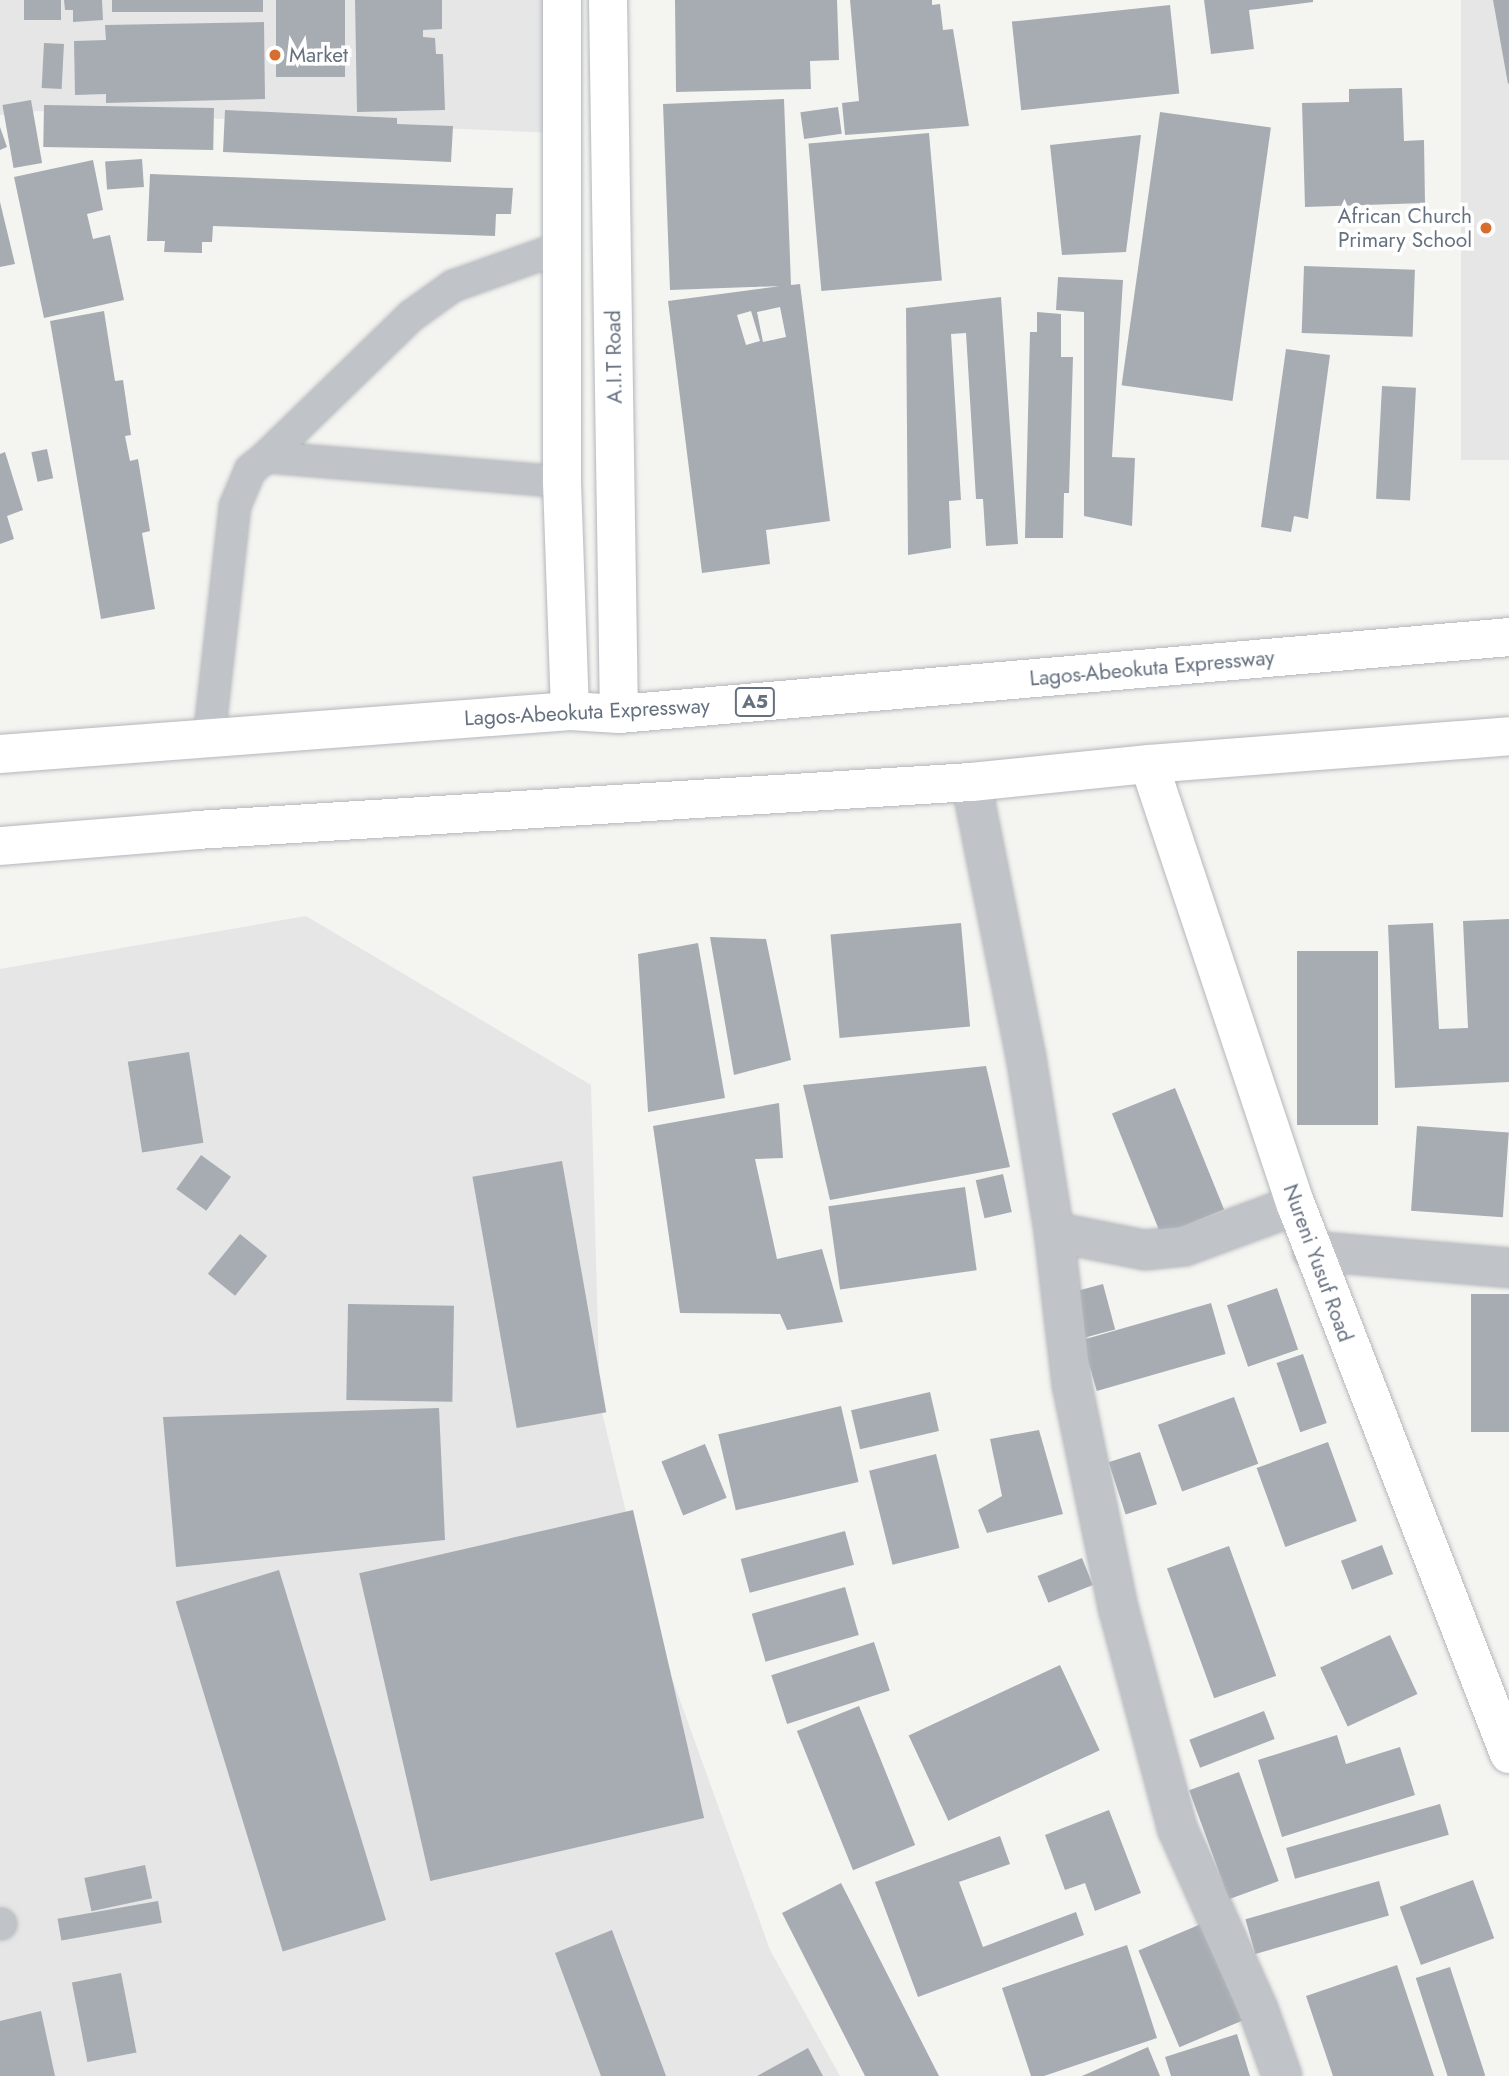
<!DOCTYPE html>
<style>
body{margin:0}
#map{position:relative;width:1509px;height:2076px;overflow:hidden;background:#f4f5f1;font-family:Jost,sans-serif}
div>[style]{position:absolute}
.built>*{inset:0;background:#e5e6e5;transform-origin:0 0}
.building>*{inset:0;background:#a7acb3;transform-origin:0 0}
.roads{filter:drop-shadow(0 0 2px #b3b6bb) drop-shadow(0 0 2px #b3b6bb)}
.lane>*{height:30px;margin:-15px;padding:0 15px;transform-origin:15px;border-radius:15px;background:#c0c3c7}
.street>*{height:38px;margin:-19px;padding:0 19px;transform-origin:19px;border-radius:19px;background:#c0c3c7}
.secondary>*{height:38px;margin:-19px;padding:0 19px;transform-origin:19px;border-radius:19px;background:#fff}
.highway>*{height:38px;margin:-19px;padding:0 19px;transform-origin:19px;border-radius:19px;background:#fff}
.dots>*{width:19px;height:19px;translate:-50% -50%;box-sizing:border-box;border:4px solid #fff;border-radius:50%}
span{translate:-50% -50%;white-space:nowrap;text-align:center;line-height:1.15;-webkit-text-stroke:7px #fff;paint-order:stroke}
.shield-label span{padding:2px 5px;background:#fff;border:2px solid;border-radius:5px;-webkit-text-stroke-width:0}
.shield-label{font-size:19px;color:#667180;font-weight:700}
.poi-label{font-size:21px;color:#667180}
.left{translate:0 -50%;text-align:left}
.right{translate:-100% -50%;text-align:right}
.street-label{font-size:21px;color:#667180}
</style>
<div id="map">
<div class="built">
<i style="clip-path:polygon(0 0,546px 0,555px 133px,36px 111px,0 115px)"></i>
<i style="left:1461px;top:0;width:48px;height:460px"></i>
<i style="clip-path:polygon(306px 916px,591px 1085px,600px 1404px,654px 1628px,770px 1950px,840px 2076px,0 2076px,0 969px)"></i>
</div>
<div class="building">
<i style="left:24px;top:0;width:37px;height:20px"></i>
<i style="clip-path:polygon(64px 0,102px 0,103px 20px,73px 22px,73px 10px,65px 10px)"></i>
<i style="left:112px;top:0;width:151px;height:12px"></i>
<i style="left:276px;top:0;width:69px;height:77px"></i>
<i style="clip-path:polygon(355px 0,442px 0,442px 29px,423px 30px,423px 37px,435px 38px,436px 54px,443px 54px,445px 110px,357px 112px)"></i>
<i style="clip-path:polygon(675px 0,837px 0,839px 60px,810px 61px,811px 89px,676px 92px)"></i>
<i style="clip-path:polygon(850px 0,932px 0,932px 5px,940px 4px,943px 30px,953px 29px,969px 126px,845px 135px,842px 103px,859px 101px)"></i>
<i style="clip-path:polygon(1204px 0,1313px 0,1313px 2px,1249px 10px,1254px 49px,1211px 54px)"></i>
<i style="clip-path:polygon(1493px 0,1509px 0,1509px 83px,1508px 84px)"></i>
<i style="left:1170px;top:5px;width:89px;height:159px;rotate:84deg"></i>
<i style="clip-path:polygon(264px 22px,265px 99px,106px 103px,106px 94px,75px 95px,74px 41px,106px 40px,105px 25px)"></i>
<i style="left:44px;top:43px;width:20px;height:45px;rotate:3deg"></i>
<i style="clip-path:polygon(1402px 88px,1404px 141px,1424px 140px,1425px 203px,1305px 207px,1302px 103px,1349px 102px,1349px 89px)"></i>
<i style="clip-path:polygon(evenodd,784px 99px,791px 285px,800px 284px,830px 521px,766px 530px,770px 564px,702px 573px,668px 301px,781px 286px,670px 290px,663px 104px,784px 99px,780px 307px,786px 337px,763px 342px,757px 312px,780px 307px,784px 99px,751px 311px,760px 341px,746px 345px,737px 315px,751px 311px)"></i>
<i style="left:31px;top:100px;width:64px;height:29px;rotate:80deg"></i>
<i style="left:44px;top:105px;width:170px;height:42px;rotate:1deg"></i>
<i style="left:838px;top:107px;width:27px;height:38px;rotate:82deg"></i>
<i style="clip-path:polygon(225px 110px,397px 118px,397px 124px,453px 126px,451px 162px,223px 152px)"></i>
<i style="left:1160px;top:112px;width:112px;height:276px;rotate:8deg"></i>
<i style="clip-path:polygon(0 127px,7px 147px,0 150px)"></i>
<i style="left:929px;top:133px;width:148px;height:121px;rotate:85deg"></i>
<i style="clip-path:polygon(1141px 135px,1126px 252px,1062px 255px,1050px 145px)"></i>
<i style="left:142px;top:159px;width:28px;height:37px;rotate:86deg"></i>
<i style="clip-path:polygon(93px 160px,103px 210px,87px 214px,93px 239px,110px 235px,124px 300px,44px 318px,14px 177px)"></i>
<i style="clip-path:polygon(150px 174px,513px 188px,511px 214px,496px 214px,495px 236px,213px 226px,212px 242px,202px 242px,202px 253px,164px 252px,165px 241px,147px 241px)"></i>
<i style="clip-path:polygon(0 202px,15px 264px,0 267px)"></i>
<i style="left:1304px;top:266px;width:111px;height:67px;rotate:2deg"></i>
<i style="clip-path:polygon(1058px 277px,1123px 280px,1112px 457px,1135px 458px,1132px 526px,1084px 516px,1084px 312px,1056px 310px)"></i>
<i style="clip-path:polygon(1001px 297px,1018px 544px,986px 546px,983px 499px,976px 499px,966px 333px,951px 334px,961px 500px,949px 501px,951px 548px,908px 555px,906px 308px)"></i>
<i style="clip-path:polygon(104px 311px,115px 381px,123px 380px,131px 435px,125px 436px,130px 461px,138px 459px,150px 531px,142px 533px,155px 609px,101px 619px,50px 321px)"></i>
<i style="clip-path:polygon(1037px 312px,1061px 314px,1061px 357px,1073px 357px,1069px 493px,1064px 493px,1063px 538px,1025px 538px,1030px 332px,1037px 332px)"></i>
<i style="clip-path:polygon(1286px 349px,1330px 355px,1308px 519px,1294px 516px,1291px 532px,1261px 527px)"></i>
<i style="left:1382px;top:386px;width:34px;height:113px;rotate:3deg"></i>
<i style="left:47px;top:449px;width:30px;height:16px;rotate:78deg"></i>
<i style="clip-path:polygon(5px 452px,23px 510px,7px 516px,14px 539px,0 544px,0 454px)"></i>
<i style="clip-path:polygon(1509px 919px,1509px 1082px,1395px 1088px,1388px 925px,1433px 923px,1439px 1029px,1468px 1028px,1463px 921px)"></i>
<i style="left:961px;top:923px;width:104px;height:131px;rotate:85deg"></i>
<i style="clip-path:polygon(710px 937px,766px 939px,791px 1060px,734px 1075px)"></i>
<i style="clip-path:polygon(698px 943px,725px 1098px,648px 1112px,638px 954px)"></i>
<i style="left:1378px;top:951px;width:174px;height:81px;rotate:90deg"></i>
<i style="left:189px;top:1052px;width:92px;height:62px;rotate:81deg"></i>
<i style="clip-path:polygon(986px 1066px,1010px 1167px,830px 1200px,803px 1085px)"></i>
<i style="left:1175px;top:1088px;width:131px;height:68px;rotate:68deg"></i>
<i style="clip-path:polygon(779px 1103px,783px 1158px,755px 1159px,777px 1259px,822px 1249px,843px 1322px,787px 1330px,780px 1314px,680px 1313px,653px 1126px)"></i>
<i style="left:1417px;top:1126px;width:92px;height:85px;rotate:4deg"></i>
<i style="left:201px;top:1155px;width:37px;height:42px;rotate:36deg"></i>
<i style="left:562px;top:1161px;width:255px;height:91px;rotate:80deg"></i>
<i style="left:1003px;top:1174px;width:39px;height:28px;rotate:77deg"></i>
<i style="left:965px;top:1187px;width:84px;height:138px;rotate:82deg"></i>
<i style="left:240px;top:1234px;width:35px;height:51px;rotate:39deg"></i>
<i style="left:1103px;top:1284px;width:47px;height:35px;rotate:75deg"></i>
<i style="left:1277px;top:1288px;width:65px;height:53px;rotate:71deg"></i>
<i style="left:1471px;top:1294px;width:38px;height:138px"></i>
<i style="left:1211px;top:1303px;width:53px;height:134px;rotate:74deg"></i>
<i style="left:348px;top:1304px;width:106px;height:96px;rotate:1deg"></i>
<i style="left:1303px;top:1354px;width:73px;height:28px;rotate:71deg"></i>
<i style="left:930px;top:1392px;width:40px;height:81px;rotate:77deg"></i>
<i style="left:1234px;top:1397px;width:71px;height:81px;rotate:70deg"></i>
<i style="left:841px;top:1406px;width:78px;height:126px;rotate:77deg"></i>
<i style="clip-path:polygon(439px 1408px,445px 1540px,176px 1567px,163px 1417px)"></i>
<i style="clip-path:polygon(1039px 1430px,1063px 1514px,987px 1533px,978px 1510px,1002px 1496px,990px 1439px)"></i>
<i style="left:1328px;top:1442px;width:84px;height:76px;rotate:70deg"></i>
<i style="left:705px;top:1444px;width:58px;height:47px;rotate:68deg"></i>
<i style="left:1140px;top:1452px;width:55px;height:33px;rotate:72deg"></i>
<i style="left:936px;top:1454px;width:97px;height:69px;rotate:76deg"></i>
<i style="left:633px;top:1510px;width:316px;height:281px;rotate:77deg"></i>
<i style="left:845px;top:1531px;width:35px;height:108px;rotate:75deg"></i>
<i style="left:1382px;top:1545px;width:31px;height:44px;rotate:69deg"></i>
<i style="left:1229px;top:1546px;width:138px;height:66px;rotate:70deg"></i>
<i style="left:1082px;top:1558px;width:29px;height:48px;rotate:68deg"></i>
<i style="left:279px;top:1570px;width:366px;height:108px;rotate:73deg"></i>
<i style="left:845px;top:1587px;width:50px;height:97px;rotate:74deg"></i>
<i style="left:1390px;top:1635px;width:65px;height:77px;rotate:65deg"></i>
<i style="left:874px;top:1642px;width:51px;height:108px;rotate:72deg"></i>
<i style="left:1060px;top:1665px;width:94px;height:167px;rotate:65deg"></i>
<i style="left:859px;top:1706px;width:150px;height:67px;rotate:68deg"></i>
<i style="left:1264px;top:1711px;width:30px;height:80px;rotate:69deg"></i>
<i style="clip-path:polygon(1337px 1735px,1346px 1764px,1400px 1747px,1415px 1795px,1282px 1837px,1258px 1760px)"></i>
<i style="left:1239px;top:1772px;width:116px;height:53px;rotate:70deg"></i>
<i style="left:1440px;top:1804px;width:32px;height:160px;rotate:74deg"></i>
<i style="clip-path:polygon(1109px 1810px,1141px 1893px,1095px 1911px,1085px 1883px,1065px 1890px,1045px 1835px)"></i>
<i style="clip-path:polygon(1000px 1836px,1010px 1864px,959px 1882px,983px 1947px,1076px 1912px,1084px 1935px,918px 1997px,875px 1882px)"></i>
<i style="left:145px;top:1865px;width:34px;height:62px;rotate:78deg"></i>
<i style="left:1473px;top:1880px;width:62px;height:78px;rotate:70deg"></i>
<i style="left:1379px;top:1881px;width:36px;height:139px;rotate:74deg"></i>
<i style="clip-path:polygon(841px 1883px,939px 2076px,865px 2076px,782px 1913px)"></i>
<i style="left:158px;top:1901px;width:22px;height:102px;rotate:80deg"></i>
<i style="left:1201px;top:1924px;width:105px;height:68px;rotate:67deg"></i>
<i style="clip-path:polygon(612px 1930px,666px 2076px,601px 2076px,555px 1953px)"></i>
<i style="clip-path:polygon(1127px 1945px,1157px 2038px,1044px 2076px,1031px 2076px,1002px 1988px)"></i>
<i style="clip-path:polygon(1397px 1965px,1434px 2076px,1333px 2076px,1306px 1996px)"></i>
<i style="left:1450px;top:1967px;width:114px;height:36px;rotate:72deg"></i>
<i style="left:121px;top:1973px;width:81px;height:50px;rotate:79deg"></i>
<i style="clip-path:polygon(41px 2011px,55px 2076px,0 2076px,0 2021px)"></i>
<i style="clip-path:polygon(1237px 2034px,1250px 2076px,1171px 2076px,1165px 2057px)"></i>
<i style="clip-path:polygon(1148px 2047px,1160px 2076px,1082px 2076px)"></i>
<i style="clip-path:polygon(808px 2048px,823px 2076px,757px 2076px)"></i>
</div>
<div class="roads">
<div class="lane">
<i style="left:266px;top:457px;width:202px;rotate:-44.2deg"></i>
<i style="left:411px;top:316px;width:52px;rotate:-35.5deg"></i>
<i style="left:453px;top:286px;width:117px;rotate:-19.5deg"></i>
<i style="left:209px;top:738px;width:233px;rotate:-83.6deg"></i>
<i style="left:235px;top:506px;width:39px;rotate:-67deg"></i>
<i style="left:250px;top:470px;width:21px;rotate:-39deg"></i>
<i style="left:266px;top:457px;width:297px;rotate:4.8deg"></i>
<i style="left:0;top:1924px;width:1px"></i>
</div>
<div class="street">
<i style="left:971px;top:782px;width:280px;rotate:78.7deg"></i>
<i style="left:1026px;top:1057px;width:177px;rotate:80.9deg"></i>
<i style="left:1054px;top:1232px;width:154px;rotate:83.3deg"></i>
<i style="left:1072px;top:1385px;width:231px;rotate:78.3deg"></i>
<i style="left:1119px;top:1611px;width:225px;rotate:75deg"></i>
<i style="left:1177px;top:1828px;width:198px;rotate:65.9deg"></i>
<i style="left:1258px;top:2009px;width:71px;rotate:70.3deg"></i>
<i style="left:1054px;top:1232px;width:93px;rotate:11.2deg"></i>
<i style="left:1145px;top:1250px;width:40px;rotate:-5.7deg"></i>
<i style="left:1185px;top:1246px;width:118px;rotate:-20.3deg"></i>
<i style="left:1312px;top:1251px;width:198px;rotate:4.9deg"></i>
</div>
<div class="secondary">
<i style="left:562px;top:0;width:482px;rotate:90deg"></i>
<i style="left:562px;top:482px;width:229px;rotate:88deg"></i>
<i style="left:608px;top:0;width:714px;rotate:89.12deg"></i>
<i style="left:1149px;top:764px;width:465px;rotate:71.6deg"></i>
<i style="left:1296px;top:1205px;width:589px;rotate:68.79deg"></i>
</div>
<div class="highway">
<i style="left:0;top:754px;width:572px;rotate:-4.31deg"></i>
<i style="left:570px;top:711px;width:49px;rotate:3.5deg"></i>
<i style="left:619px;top:714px;width:893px;rotate:-4.94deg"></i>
<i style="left:0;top:846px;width:198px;rotate:-4.6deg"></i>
<i style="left:197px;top:830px;width:775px;rotate:-3.55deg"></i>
<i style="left:971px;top:782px;width:179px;rotate:-5.8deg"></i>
<i style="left:1149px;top:764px;width:361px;rotate:-4.4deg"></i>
</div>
</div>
<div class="dots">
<i style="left:275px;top:55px;background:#d66e30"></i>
<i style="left:1486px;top:228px;background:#d66e30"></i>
</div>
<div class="shield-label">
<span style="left:755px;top:702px">A5</span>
</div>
<div class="poi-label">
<span class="left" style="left:289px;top:55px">Market</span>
<span class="right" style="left:1472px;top:228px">African Church<br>Primary School</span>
</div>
<div class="street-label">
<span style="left:614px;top:357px;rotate:-91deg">A.I.T Road</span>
<span style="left:1152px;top:668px;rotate:-5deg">Lagos-Abeokuta Expressway</span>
<span style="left:587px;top:712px;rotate:-3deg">Lagos-Abeokuta Expressway</span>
<span style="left:1318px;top:1263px;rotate:70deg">Nureni Yusuf Road</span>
</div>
</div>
